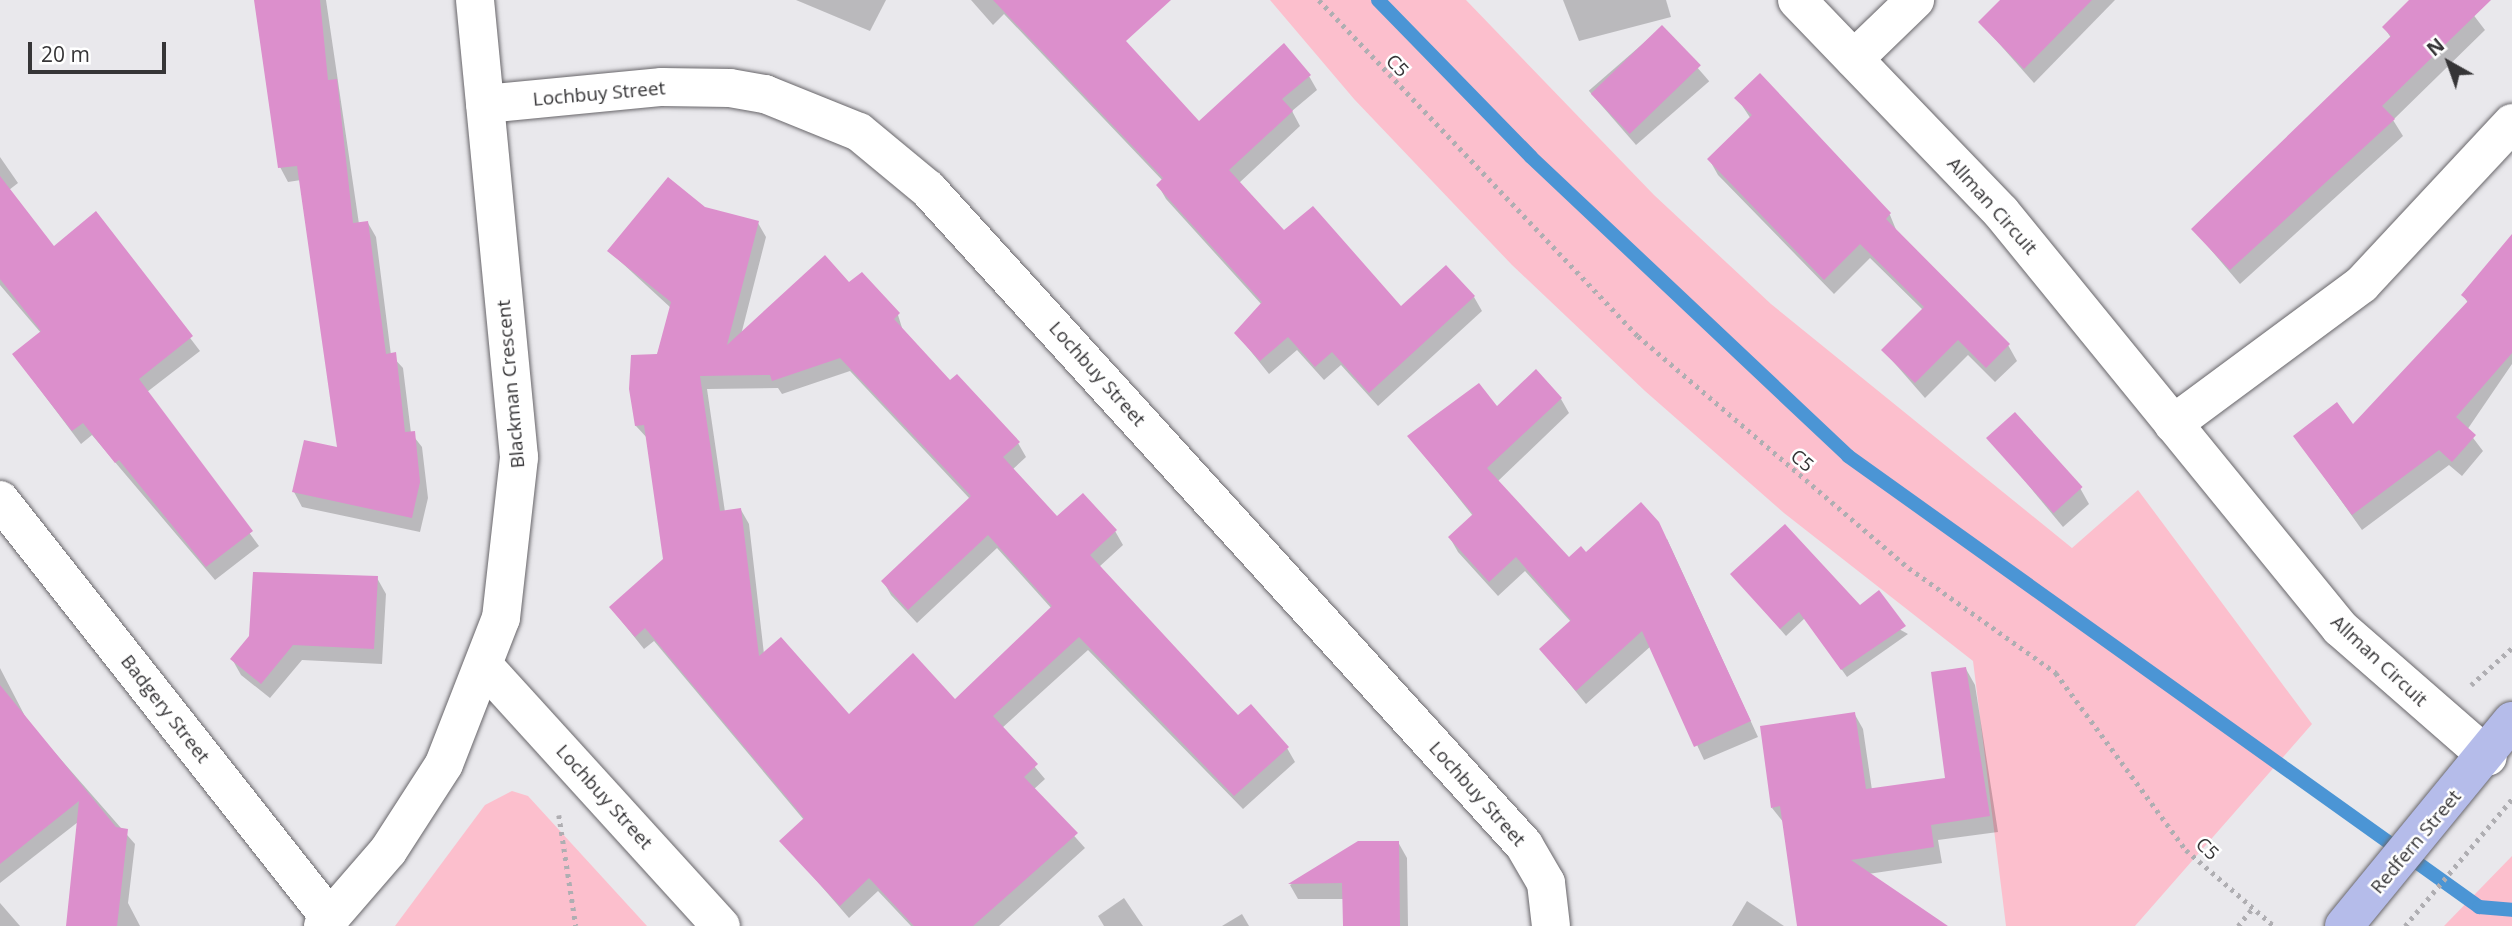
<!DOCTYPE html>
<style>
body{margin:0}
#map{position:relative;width:2512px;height:926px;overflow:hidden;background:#e9e8ec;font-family:"Open Sans",sans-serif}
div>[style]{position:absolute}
.green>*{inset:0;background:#fcbfcd}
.shadow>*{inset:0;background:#0003;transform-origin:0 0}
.stream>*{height:14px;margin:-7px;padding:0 7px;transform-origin:7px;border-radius:7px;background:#4b95d5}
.building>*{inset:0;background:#dc8fcc;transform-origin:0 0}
.path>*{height:4.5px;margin-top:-2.25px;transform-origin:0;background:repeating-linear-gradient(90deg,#afaeb2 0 3.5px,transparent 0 8.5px)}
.roads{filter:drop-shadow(0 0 2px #68666a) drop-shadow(0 0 2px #68666a)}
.minor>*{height:38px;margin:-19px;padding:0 19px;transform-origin:19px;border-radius:19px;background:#fff}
.major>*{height:38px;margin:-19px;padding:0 19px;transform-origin:19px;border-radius:19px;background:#b5bcea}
span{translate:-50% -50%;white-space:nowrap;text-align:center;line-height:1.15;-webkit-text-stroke:5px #fff;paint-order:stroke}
.street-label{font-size:19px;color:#363537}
.north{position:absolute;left:2414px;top:28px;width:70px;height:70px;-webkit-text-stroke:5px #fff;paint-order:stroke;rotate:320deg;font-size:19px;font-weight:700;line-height:28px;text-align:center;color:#363537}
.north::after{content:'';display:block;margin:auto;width:24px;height:32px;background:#363537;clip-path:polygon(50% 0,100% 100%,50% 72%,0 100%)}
.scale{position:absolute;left:28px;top:42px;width:138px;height:32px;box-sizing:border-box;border:4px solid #363537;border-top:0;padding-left:9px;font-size:21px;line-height:24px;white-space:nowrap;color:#363537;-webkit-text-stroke:5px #fff;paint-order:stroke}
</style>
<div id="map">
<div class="green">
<i style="clip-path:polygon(1270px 0,1466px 0,1654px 195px,1771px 304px,2072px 548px,2138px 490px,2312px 724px,2135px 926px,2006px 926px,1973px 661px,1784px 513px,1645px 391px,1512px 265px,1354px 99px)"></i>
<i style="clip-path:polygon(512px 791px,528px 796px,647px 926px,395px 926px,485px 805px)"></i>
<i style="clip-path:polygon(2512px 856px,2512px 926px,2444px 926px)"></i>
</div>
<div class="shadow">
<i style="clip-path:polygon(256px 0,326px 0,359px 224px,368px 223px,376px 237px,391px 355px,403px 368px,411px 433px,422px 447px,428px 498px,420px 532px,302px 507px,294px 492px,339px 449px,301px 180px,288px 182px,280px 167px)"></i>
<i style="clip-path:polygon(796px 0,886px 0,870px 31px)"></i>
<i style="clip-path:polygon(971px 0,1071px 0,1199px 123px,1309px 76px,1317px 90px,1292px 111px,1300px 126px,1239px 183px,1284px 233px,1401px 309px,1474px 297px,1482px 311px,1378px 406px,1341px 365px,1324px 380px,1297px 350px,1269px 374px,1236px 333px,1262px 305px,1166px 199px,1158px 185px,1163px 181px,1004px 14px,993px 25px)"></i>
<i style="clip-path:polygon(1563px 0,1666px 0,1671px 17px,1579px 41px)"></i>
<i style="clip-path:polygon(2002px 0,2115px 0,2034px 83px,1980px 22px)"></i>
<i style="clip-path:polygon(2412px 0,2462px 0,2485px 30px,2393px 120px,2403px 136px,2240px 284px,2193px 229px,2391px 38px,2384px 27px)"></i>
<i style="left:1662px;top:27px;width:72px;height:97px;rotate:49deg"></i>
<i style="clip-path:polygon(1737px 98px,1890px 215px,1897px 232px,2008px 345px,2017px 361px,1995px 382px,1968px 355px,1925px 398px,1883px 350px,1923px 310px,1870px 258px,1834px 294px,1718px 175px,1709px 159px,1751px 119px)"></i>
<i style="clip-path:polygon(0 157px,18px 183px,9px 190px,54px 248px,95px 213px,200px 351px,147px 392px,259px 546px,215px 580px,92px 435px,81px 444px,14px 355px,41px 333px,0 285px)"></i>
<i style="clip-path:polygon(evenodd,704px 209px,758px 223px,766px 237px,741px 335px,849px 285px,898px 315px,903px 331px,949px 382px,1018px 443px,1026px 457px,1012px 470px,1056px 519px,1115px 531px,1123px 545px,1099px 567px,1238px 717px,1287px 748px,1295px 762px,1243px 809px,1088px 650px,1002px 728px,1045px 779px,1033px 790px,1085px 848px,999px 926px,911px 926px,878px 891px,849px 918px,782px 841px,804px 820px,654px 641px,644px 649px,611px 608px,665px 560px,648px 439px,636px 426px,671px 308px,609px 251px,704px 209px,850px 371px,970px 499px,883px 581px,891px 595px,917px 623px,997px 548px,1052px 609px,954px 701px,849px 717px,764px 654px,749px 524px,741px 510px,725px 512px,707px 389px,778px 388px,782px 394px,850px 371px)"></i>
<i style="clip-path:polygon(2512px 238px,2512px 364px,2467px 430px,2483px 451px,2462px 476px,2449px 465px,2362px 530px,2295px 436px,2353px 426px,2468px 303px,2463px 295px)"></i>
<i style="clip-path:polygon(1561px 399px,1569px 413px,1497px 482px,1568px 559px,1667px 539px,1758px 737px,1704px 760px,1651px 646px,1586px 704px,1541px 649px,1571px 622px,1525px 571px,1498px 596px,1458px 552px,1450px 538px,1473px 516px,1409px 436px,1496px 409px)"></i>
<i style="clip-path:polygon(1989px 438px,2080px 488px,2089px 504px,2063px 527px)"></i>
<i style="clip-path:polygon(1732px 574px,1859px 607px,1908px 634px,1847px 677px,1805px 618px,1786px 636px)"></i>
<i style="clip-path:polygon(377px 578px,386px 594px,382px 664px,302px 660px,270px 698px,241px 675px,232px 659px)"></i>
<i style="clip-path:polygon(0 668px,28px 722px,135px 844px,128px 903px,140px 926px,67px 926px,78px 822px,0 883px)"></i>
<i style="clip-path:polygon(1966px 669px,1975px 685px,1998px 832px,1938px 840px,1942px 863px,1868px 874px,1945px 926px,1799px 926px,1784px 823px,1772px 808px,1854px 713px,1863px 729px,1872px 790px,1947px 779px)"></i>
<i style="clip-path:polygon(1398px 842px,1407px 858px,1408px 926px,1344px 926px,1344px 899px,1298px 899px,1290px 885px,1358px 843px)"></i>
<i style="clip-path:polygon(1124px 898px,1143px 926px,1104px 926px,1098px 916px)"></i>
<i style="clip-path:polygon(1747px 901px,1784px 926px,1732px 926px)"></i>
<i style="clip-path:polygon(0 903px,20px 926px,0 926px)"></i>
<i style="clip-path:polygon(1242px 914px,1249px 926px,1222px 926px)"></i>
</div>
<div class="stream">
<i style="left:1378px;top:0;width:219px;rotate:45.7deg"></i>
<i style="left:1531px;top:157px;width:436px;rotate:43.3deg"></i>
<i style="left:1848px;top:456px;width:776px;rotate:35.55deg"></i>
<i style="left:2479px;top:907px;width:33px;rotate:5deg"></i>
</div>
<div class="building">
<i style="clip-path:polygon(254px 0,320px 0,328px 80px,337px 79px,353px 223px,368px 221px,386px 354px,396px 352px,405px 432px,415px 431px,420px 482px,412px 518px,292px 492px,304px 440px,337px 447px,297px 166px,278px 168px)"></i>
<i style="clip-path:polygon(993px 0,1171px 0,1126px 41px,1199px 121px,1284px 43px,1311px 75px,1282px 99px,1293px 111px,1229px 170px,1284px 230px,1313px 206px,1401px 306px,1446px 265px,1475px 296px,1369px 393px,1332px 352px,1315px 367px,1288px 337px,1260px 361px,1234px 333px,1262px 302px,1156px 185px,1163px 178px)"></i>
<i style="clip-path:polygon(2000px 0,2092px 0,2024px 69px,1978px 22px)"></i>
<i style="clip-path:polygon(2409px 0,2491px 0,2382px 106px,2395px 119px,2230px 270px,2191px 229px,2391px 36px,2382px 27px)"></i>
<i style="left:1662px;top:25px;width:56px;height:99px;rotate:46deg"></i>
<i style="clip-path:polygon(1760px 73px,1891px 213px,1886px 219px,2010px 344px,1986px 368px,1958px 340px,1915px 383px,1881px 350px,1924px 307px,1860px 244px,1824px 280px,1707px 159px,1752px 115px,1734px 98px)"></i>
<i style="clip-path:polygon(0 176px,54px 246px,96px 211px,193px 336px,139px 379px,253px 531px,206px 567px,119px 460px,115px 463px,83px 423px,72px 431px,12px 354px,41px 331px,0 279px)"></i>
<i style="clip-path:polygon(evenodd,668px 177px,705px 207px,759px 221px,727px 345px,825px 255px,849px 282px,862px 272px,900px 313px,894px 319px,950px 380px,957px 374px,1020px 442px,1003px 457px,1057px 516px,1083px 493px,1117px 530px,1090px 555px,1238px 715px,1251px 704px,1289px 747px,1234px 796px,1079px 637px,993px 716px,1038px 764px,1024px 777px,1078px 833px,973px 926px,914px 926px,869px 878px,840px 906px,779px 841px,804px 818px,645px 628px,635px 637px,609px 607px,663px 559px,644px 425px,635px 426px,629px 389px,631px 355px,657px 354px,671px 302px,607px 251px,668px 177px,840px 358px,971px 496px,881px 581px,908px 610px,988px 535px,1052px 606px,955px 699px,913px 653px,849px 714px,781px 637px,759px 656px,741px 508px,720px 511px,700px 376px,770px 375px,772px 381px,840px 358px)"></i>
<i style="clip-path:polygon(2512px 234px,2512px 353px,2456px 417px,2476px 435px,2452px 462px,2439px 450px,2352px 515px,2293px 436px,2337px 402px,2353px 424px,2468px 301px,2461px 295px)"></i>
<i style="clip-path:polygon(1536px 369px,1562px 398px,1487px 468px,1569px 557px,1581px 546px,1586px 552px,1641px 502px,1659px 522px,1751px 721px,1694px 747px,1642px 631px,1576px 691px,1539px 649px,1571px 620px,1516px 557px,1489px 582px,1448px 537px,1473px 514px,1407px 436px,1479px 383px,1497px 406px)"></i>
<i style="left:2015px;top:412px;width:101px;height:39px;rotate:48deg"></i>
<i style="clip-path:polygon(1785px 524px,1860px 605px,1879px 590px,1906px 626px,1841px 670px,1799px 612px,1780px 629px,1730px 574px)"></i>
<i style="clip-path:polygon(253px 572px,378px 576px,374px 649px,293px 645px,261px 684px,230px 659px,249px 636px)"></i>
<i style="clip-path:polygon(1966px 667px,1990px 816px,1931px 825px,1934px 847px,1851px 860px,1948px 926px,1797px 926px,1780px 806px,1771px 808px,1760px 726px,1855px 712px,1866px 789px,1945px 778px,1931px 672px)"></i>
<i style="clip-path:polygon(0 685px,116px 827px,128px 829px,117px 926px,66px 926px,79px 801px,0 864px)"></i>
<i style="clip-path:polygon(1358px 841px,1399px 841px,1400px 926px,1343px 926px,1342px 883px,1288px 884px)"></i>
</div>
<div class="path">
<i style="left:1319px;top:0;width:463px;rotate:46.5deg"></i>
<i style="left:1638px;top:336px;width:357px;rotate:40.6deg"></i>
<i style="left:1909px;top:568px;width:181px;rotate:35.5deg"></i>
<i style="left:2056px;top:673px;width:220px;rotate:53.7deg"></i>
<i style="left:2186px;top:850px;width:116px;rotate:40.8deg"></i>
<i style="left:2471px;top:685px;width:55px;rotate:-42.1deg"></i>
<i style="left:559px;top:815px;width:112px;rotate:81.3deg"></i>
<i style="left:2238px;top:926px;width:22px;rotate:-51deg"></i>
<i style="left:2405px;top:926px;width:166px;rotate:-49.9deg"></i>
</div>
<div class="roads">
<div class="minor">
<i style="left:1797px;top:0;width:294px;rotate:46.1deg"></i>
<i style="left:2001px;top:212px;width:537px;rotate:50.82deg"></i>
<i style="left:2340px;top:628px;width:196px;rotate:41.1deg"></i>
<i style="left:1854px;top:59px;width:85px;rotate:-44deg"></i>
<i style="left:485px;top:104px;width:178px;rotate:-5.5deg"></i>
<i style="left:662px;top:87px;width:68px;rotate:0.8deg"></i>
<i style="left:730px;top:88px;width:36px;rotate:10deg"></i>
<i style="left:765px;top:94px;width:101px;rotate:22deg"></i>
<i style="left:859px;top:132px;width:89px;rotate:39.6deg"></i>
<i style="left:928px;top:189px;width:886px;rotate:47.74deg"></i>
<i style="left:1524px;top:845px;width:44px;rotate:59.9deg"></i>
<i style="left:1546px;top:883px;width:43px;rotate:83.4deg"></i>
<i style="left:2173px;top:424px;width:235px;rotate:-36.5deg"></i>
<i style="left:2362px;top:284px;width:220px;rotate:-47deg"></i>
<i style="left:0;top:500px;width:533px;rotate:51.71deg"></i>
<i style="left:486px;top:668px;width:349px;rotate:47.7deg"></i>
<i style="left:323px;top:926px;width:99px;rotate:-49.1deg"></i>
<i style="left:388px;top:851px;width:103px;rotate:-57.2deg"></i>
<i style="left:444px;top:764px;width:157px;rotate:-68.7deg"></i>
<i style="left:501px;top:618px;width:162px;rotate:-83.6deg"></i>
<i style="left:519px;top:457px;width:459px;rotate:-95.5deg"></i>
</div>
<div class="major">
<i style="left:2344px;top:926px;width:265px;rotate:-50.7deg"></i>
</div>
</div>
<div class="street-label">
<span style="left:1397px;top:66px;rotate:46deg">C5</span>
<span style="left:599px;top:94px;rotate:-5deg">Lochbuy Street</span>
<span style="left:1992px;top:206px;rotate:48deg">Allman Circuit</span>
<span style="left:1097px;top:374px;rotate:48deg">Lochbuy Street</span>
<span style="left:511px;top:384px;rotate:-95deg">Blackman Crescent</span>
<span style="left:1802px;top:461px;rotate:40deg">C5</span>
<span style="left:2379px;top:661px;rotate:43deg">Allman Circuit</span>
<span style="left:165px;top:709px;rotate:52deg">Badgery Street</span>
<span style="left:1477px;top:794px;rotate:48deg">Lochbuy Street</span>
<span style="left:604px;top:797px;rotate:48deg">Lochbuy Street</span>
<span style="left:2416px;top:842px;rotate:-50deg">Redfern Street</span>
<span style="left:2207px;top:849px;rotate:44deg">C5</span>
</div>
<div class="north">N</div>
<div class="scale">20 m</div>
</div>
